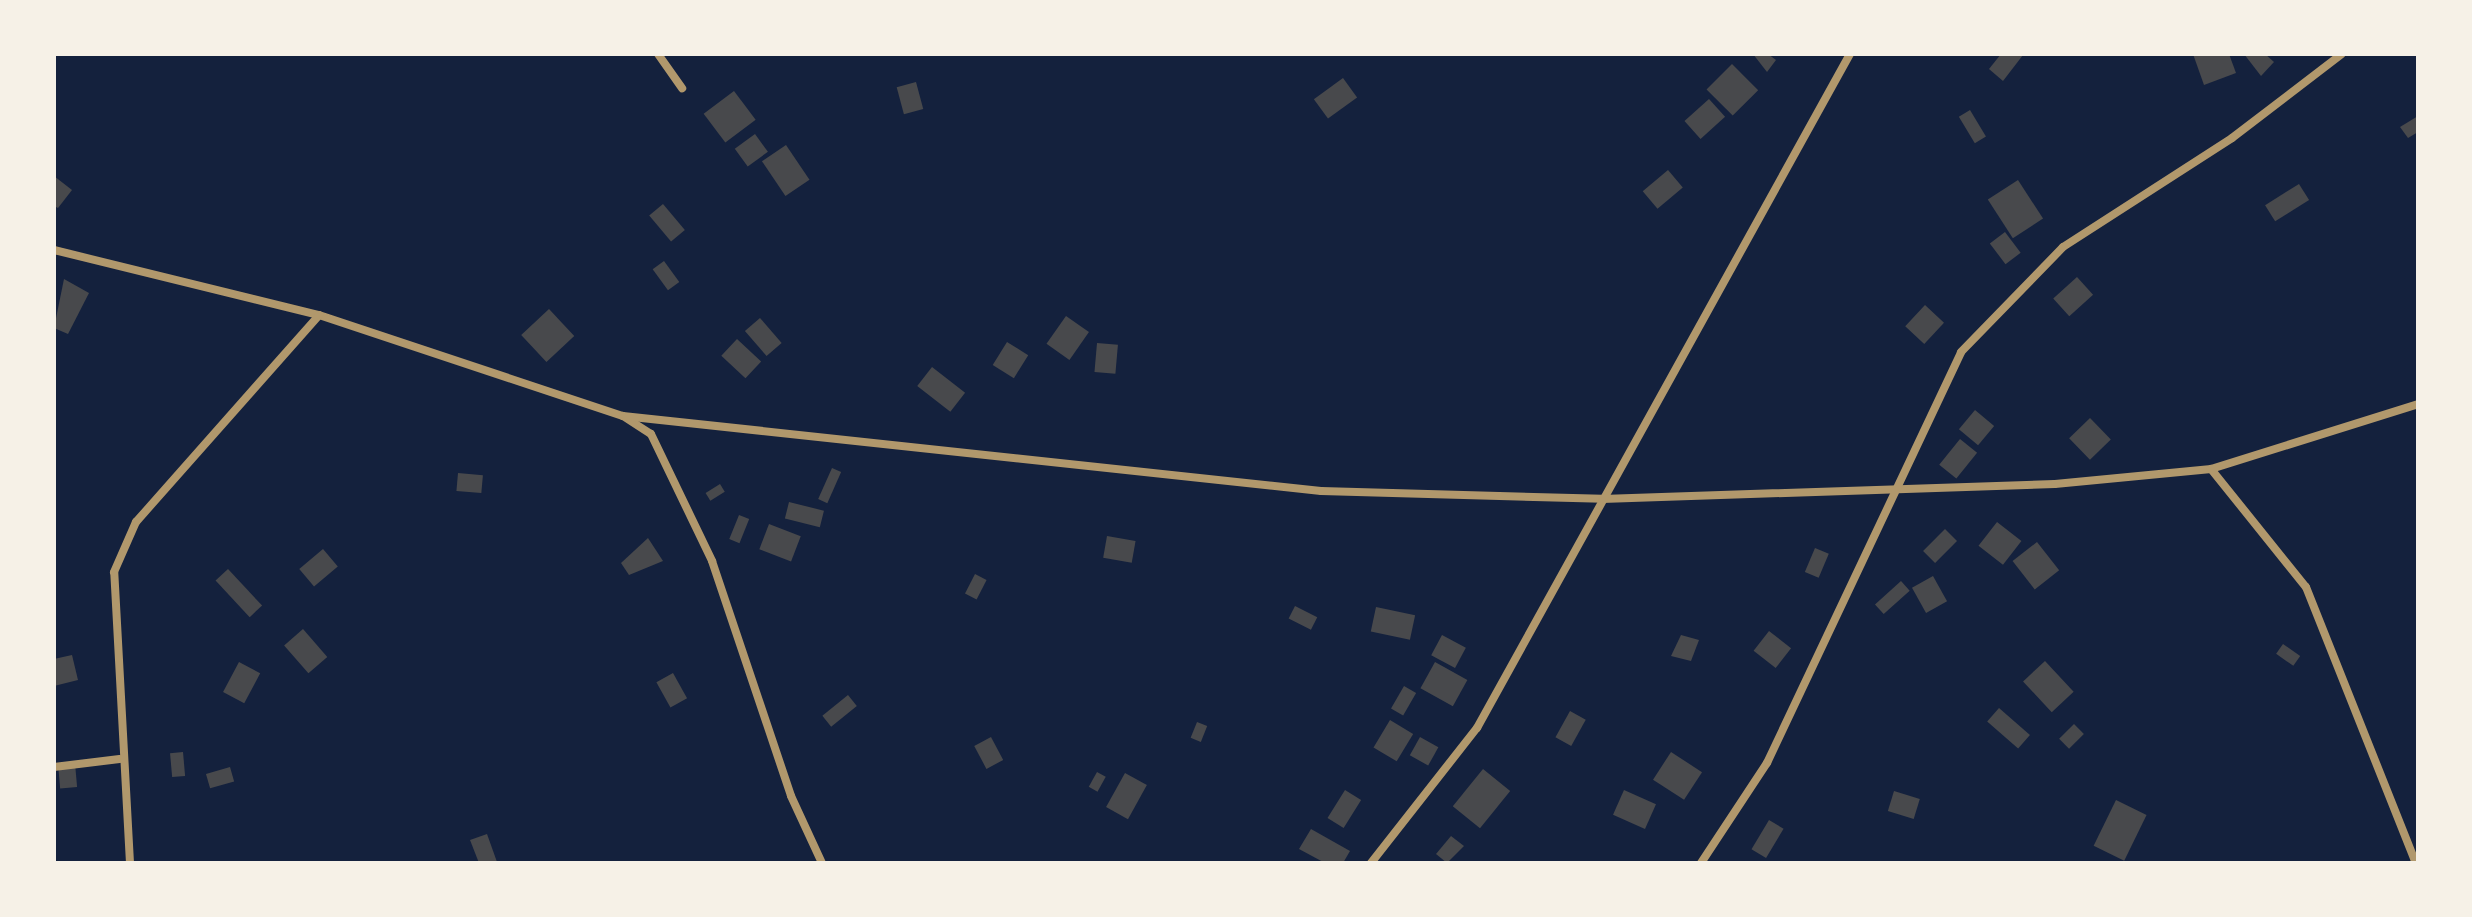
<!DOCTYPE html>
<style>
body{margin:0}
#map{position:relative;width:2472px;height:917px;overflow:hidden;background:#14213d;font-family:Lato,sans-serif}
div>[style]{position:absolute}
.building>*{inset:0;background:#48494c;transform-origin:0 0}
.minor>*{height:8px;margin:-4px;padding:0 4px;transform-origin:4px;border-radius:4px;background:#b1986c}
span{translate:-50% -50%;white-space:nowrap;text-align:center;line-height:1.15;-webkit-text-stroke:6px #f6f1e7;paint-order:stroke}
.frame{position:absolute;inset:0;border:56px solid #f6f1e7;pointer-events:none}
</style>
<div id="map">
<div class="building">
<i style="clip-path:polygon(1753px 54px,1768px 54px,1776px 60px,1767px 72px)"></i>
<i style="clip-path:polygon(2001px 54px,2023px 55px,2003px 81px,1989px 69px)"></i>
<i style="clip-path:polygon(2193px 54px,2229px 54px,2236px 73px,2204px 85px)"></i>
<i style="clip-path:polygon(2244px 54px,2265px 54px,2274px 62px,2261px 76px)"></i>
<i style="left:1732px;top:64px;width:37px;height:36px;rotate:45deg"></i>
<i style="left:1343px;top:78px;width:24px;height:36px;rotate:54deg"></i>
<i style="left:916px;top:82px;width:28px;height:20px;rotate:75deg"></i>
<i style="left:734px;top:91px;width:36px;height:38px;rotate:53deg"></i>
<i style="left:1709px;top:99px;width:24px;height:33px;rotate:48deg"></i>
<i style="left:1970px;top:110px;width:31px;height:13px;rotate:59deg"></i>
<i style="clip-path:polygon(2418px 116px,2418px 132px,2408px 138px,2400px 127px)"></i>
<i style="left:755px;top:134px;width:22px;height:25px;rotate:54deg"></i>
<i style="left:786px;top:145px;width:42px;height:29px;rotate:56deg"></i>
<i style="left:1668px;top:170px;width:23px;height:33px;rotate:50deg"></i>
<i style="clip-path:polygon(54px 176px,72px 190px,58px 208px,54px 206px)"></i>
<i style="left:2018px;top:180px;width:46px;height:36px;rotate:57deg"></i>
<i style="left:2299px;top:184px;width:19px;height:40px;rotate:58deg"></i>
<i style="left:663px;top:204px;width:34px;height:18px;rotate:50deg"></i>
<i style="left:2005px;top:232px;width:26px;height:19px;rotate:53deg"></i>
<i style="left:664px;top:261px;width:26px;height:14px;rotate:54deg"></i>
<i style="left:2077px;top:277px;width:24px;height:32px;rotate:48deg"></i>
<i style="clip-path:polygon(64px 279px,89px 293px,68px 334px,54px 328px)"></i>
<i style="left:1925px;top:305px;width:26px;height:29px;rotate:43deg"></i>
<i style="left:549px;top:309px;width:37px;height:38px;rotate:47deg"></i>
<i style="left:1066px;top:316px;width:28px;height:34px;rotate:35deg"></i>
<i style="left:760px;top:318px;width:33px;height:20px;rotate:49deg"></i>
<i style="left:737px;top:339px;width:33px;height:23px;rotate:43deg"></i>
<i style="left:1007px;top:342px;width:25px;height:27px;rotate:32deg"></i>
<i style="left:1097px;top:343px;width:21px;height:29px;rotate:5deg"></i>
<i style="left:932px;top:367px;width:42px;height:24px;rotate:38deg"></i>
<i style="left:1975px;top:410px;width:25px;height:25px;rotate:40deg"></i>
<i style="left:2090px;top:418px;width:30px;height:29px;rotate:46deg"></i>
<i style="left:1960px;top:439px;width:22px;height:33px;rotate:39deg"></i>
<i style="left:832px;top:468px;width:10px;height:34px;rotate:24deg"></i>
<i style="left:458px;top:473px;width:25px;height:18px;rotate:5deg"></i>
<i style="left:720px;top:484px;width:9px;height:17px;rotate:58deg"></i>
<i style="left:789px;top:502px;width:36px;height:17px;rotate:14deg"></i>
<i style="left:739px;top:515px;width:11px;height:26px;rotate:22deg"></i>
<i style="left:1997px;top:522px;width:31px;height:30px;rotate:38deg"></i>
<i style="left:769px;top:524px;width:34px;height:27px;rotate:21deg"></i>
<i style="left:1945px;top:529px;width:17px;height:31px;rotate:45deg"></i>
<i style="left:1107px;top:536px;width:29px;height:22px;rotate:10deg"></i>
<i style="clip-path:polygon(648px 538px,663px 561px,629px 575px,621px 563px)"></i>
<i style="left:2037px;top:542px;width:36px;height:31px;rotate:52deg"></i>
<i style="left:1815px;top:548px;width:15px;height:26px;rotate:23deg"></i>
<i style="left:323px;top:549px;width:23px;height:31px;rotate:50deg"></i>
<i style="left:228px;top:569px;width:50px;height:17px;rotate:47deg"></i>
<i style="left:975px;top:574px;width:13px;height:22px;rotate:27deg"></i>
<i style="left:1933px;top:576px;width:29px;height:24px;rotate:61deg"></i>
<i style="left:1901px;top:581px;width:13px;height:35px;rotate:48deg"></i>
<i style="left:1295px;top:606px;width:25px;height:14px;rotate:27deg"></i>
<i style="left:1376px;top:607px;width:40px;height:25px;rotate:12deg"></i>
<i style="left:303px;top:629px;width:37px;height:25px;rotate:49deg"></i>
<i style="left:1769px;top:631px;width:28px;height:25px;rotate:38deg"></i>
<i style="left:1442px;top:635px;width:27px;height:23px;rotate:28deg"></i>
<i style="clip-path:polygon(1681px 635px,1699px 640px,1691px 661px,1671px 656px)"></i>
<i style="left:2283px;top:644px;width:21px;height:12px;rotate:35deg"></i>
<i style="clip-path:polygon(72px 655px,78px 680px,54px 686px,54px 659px)"></i>
<i style="left:2045px;top:661px;width:42px;height:30px;rotate:47deg"></i>
<i style="left:239px;top:662px;width:24px;height:34px;rotate:28deg"></i>
<i style="left:1435px;top:662px;width:37px;height:30px;rotate:29deg"></i>
<i style="left:673px;top:673px;width:29px;height:19px;rotate:61deg"></i>
<i style="left:1404px;top:686px;width:14px;height:26px;rotate:30deg"></i>
<i style="left:848px;top:695px;width:14px;height:33px;rotate:51deg"></i>
<i style="left:1999px;top:708px;width:41px;height:18px;rotate:41deg"></i>
<i style="left:1570px;top:711px;width:18px;height:30px;rotate:29deg"></i>
<i style="left:1390px;top:720px;width:27px;height:32px;rotate:31deg"></i>
<i style="left:1197px;top:722px;width:11px;height:17px;rotate:22deg"></i>
<i style="left:2074px;top:724px;width:14px;height:21px;rotate:45deg"></i>
<i style="left:991px;top:737px;width:26px;height:19px;rotate:62deg"></i>
<i style="left:1420px;top:737px;width:21px;height:21px;rotate:29deg"></i>
<i style="left:183px;top:752px;width:24px;height:13px;rotate:85deg"></i>
<i style="left:1671px;top:752px;width:37px;height:33px;rotate:33deg"></i>
<i style="left:75px;top:763px;width:24px;height:17px;rotate:85deg"></i>
<i style="left:230px;top:767px;width:15px;height:25px;rotate:74deg"></i>
<i style="left:1483px;top:769px;width:35px;height:48px;rotate:39deg"></i>
<i style="left:1097px;top:772px;width:10px;height:17px;rotate:29deg"></i>
<i style="left:1125px;top:773px;width:25px;height:39px;rotate:29deg"></i>
<i style="left:1345px;top:790px;width:19px;height:33px;rotate:32deg"></i>
<i style="left:1624px;top:790px;width:35px;height:27px;rotate:24deg"></i>
<i style="left:1894px;top:791px;width:27px;height:21px;rotate:17deg"></i>
<i style="left:2116px;top:800px;width:34px;height:51px;rotate:26deg"></i>
<i style="left:1769px;top:820px;width:17px;height:34px;rotate:31deg"></i>
<i style="clip-path:polygon(1311px 829px,1350px 851px,1343px 863px,1325px 863px,1299px 849px)"></i>
<i style="clip-path:polygon(487px 834px,497px 862px,479px 863px,470px 840px)"></i>
<i style="clip-path:polygon(1451px 836px,1464px 846px,1447px 863px,1436px 854px)"></i>
</div>
<div class="minor">
<i style="left:658px;top:54px;width:42px;rotate:54.8deg"></i>
<i style="left:54px;top:250px;width:273px;rotate:13.8deg"></i>
<i style="left:319px;top:315px;width:320px;rotate:18.4deg"></i>
<i style="left:623px;top:416px;width:33px;rotate:33deg"></i>
<i style="left:651px;top:434px;width:141px;rotate:64.3deg"></i>
<i style="left:712px;top:561px;width:248px;rotate:71.4deg"></i>
<i style="left:791px;top:796px;width:74px;rotate:65.2deg"></i>
<i style="left:623px;top:416px;width:702px;rotate:6.13deg"></i>
<i style="left:1321px;top:491px;width:281px;rotate:1.6deg"></i>
<i style="left:1602px;top:499px;width:453px;rotate:-1.9deg"></i>
<i style="left:2055px;top:484px;width:157px;rotate:-5.5deg"></i>
<i style="left:2211px;top:469px;width:217px;rotate:-17.4deg"></i>
<i style="left:2211px;top:469px;width:151px;rotate:51.2deg"></i>
<i style="left:2306px;top:587px;width:297px;rotate:68.3deg"></i>
<i style="left:54px;top:767px;width:66px;rotate:-6.9deg"></i>
<i style="left:130px;top:863px;width:291px;rotate:-93.1deg"></i>
<i style="left:114px;top:572px;width:55px;rotate:-66.3deg"></i>
<i style="left:136px;top:522px;width:276px;rotate:-48.5deg"></i>
<i style="left:1371px;top:863px;width:172px;rotate:-51.9deg"></i>
<i style="left:1477px;top:728px;width:770px;rotate:-61.04deg"></i>
<i style="left:1701px;top:863px;width:120px;rotate:-56.6deg"></i>
<i style="left:1767px;top:763px;width:454px;rotate:-64.7deg"></i>
<i style="left:1961px;top:352px;width:146px;rotate:-45.8deg"></i>
<i style="left:2063px;top:247px;width:201px;rotate:-32.8deg"></i>
<i style="left:2232px;top:138px;width:138px;rotate:-37.4deg"></i>
</div>
<div class="frame"></div>
</div>
